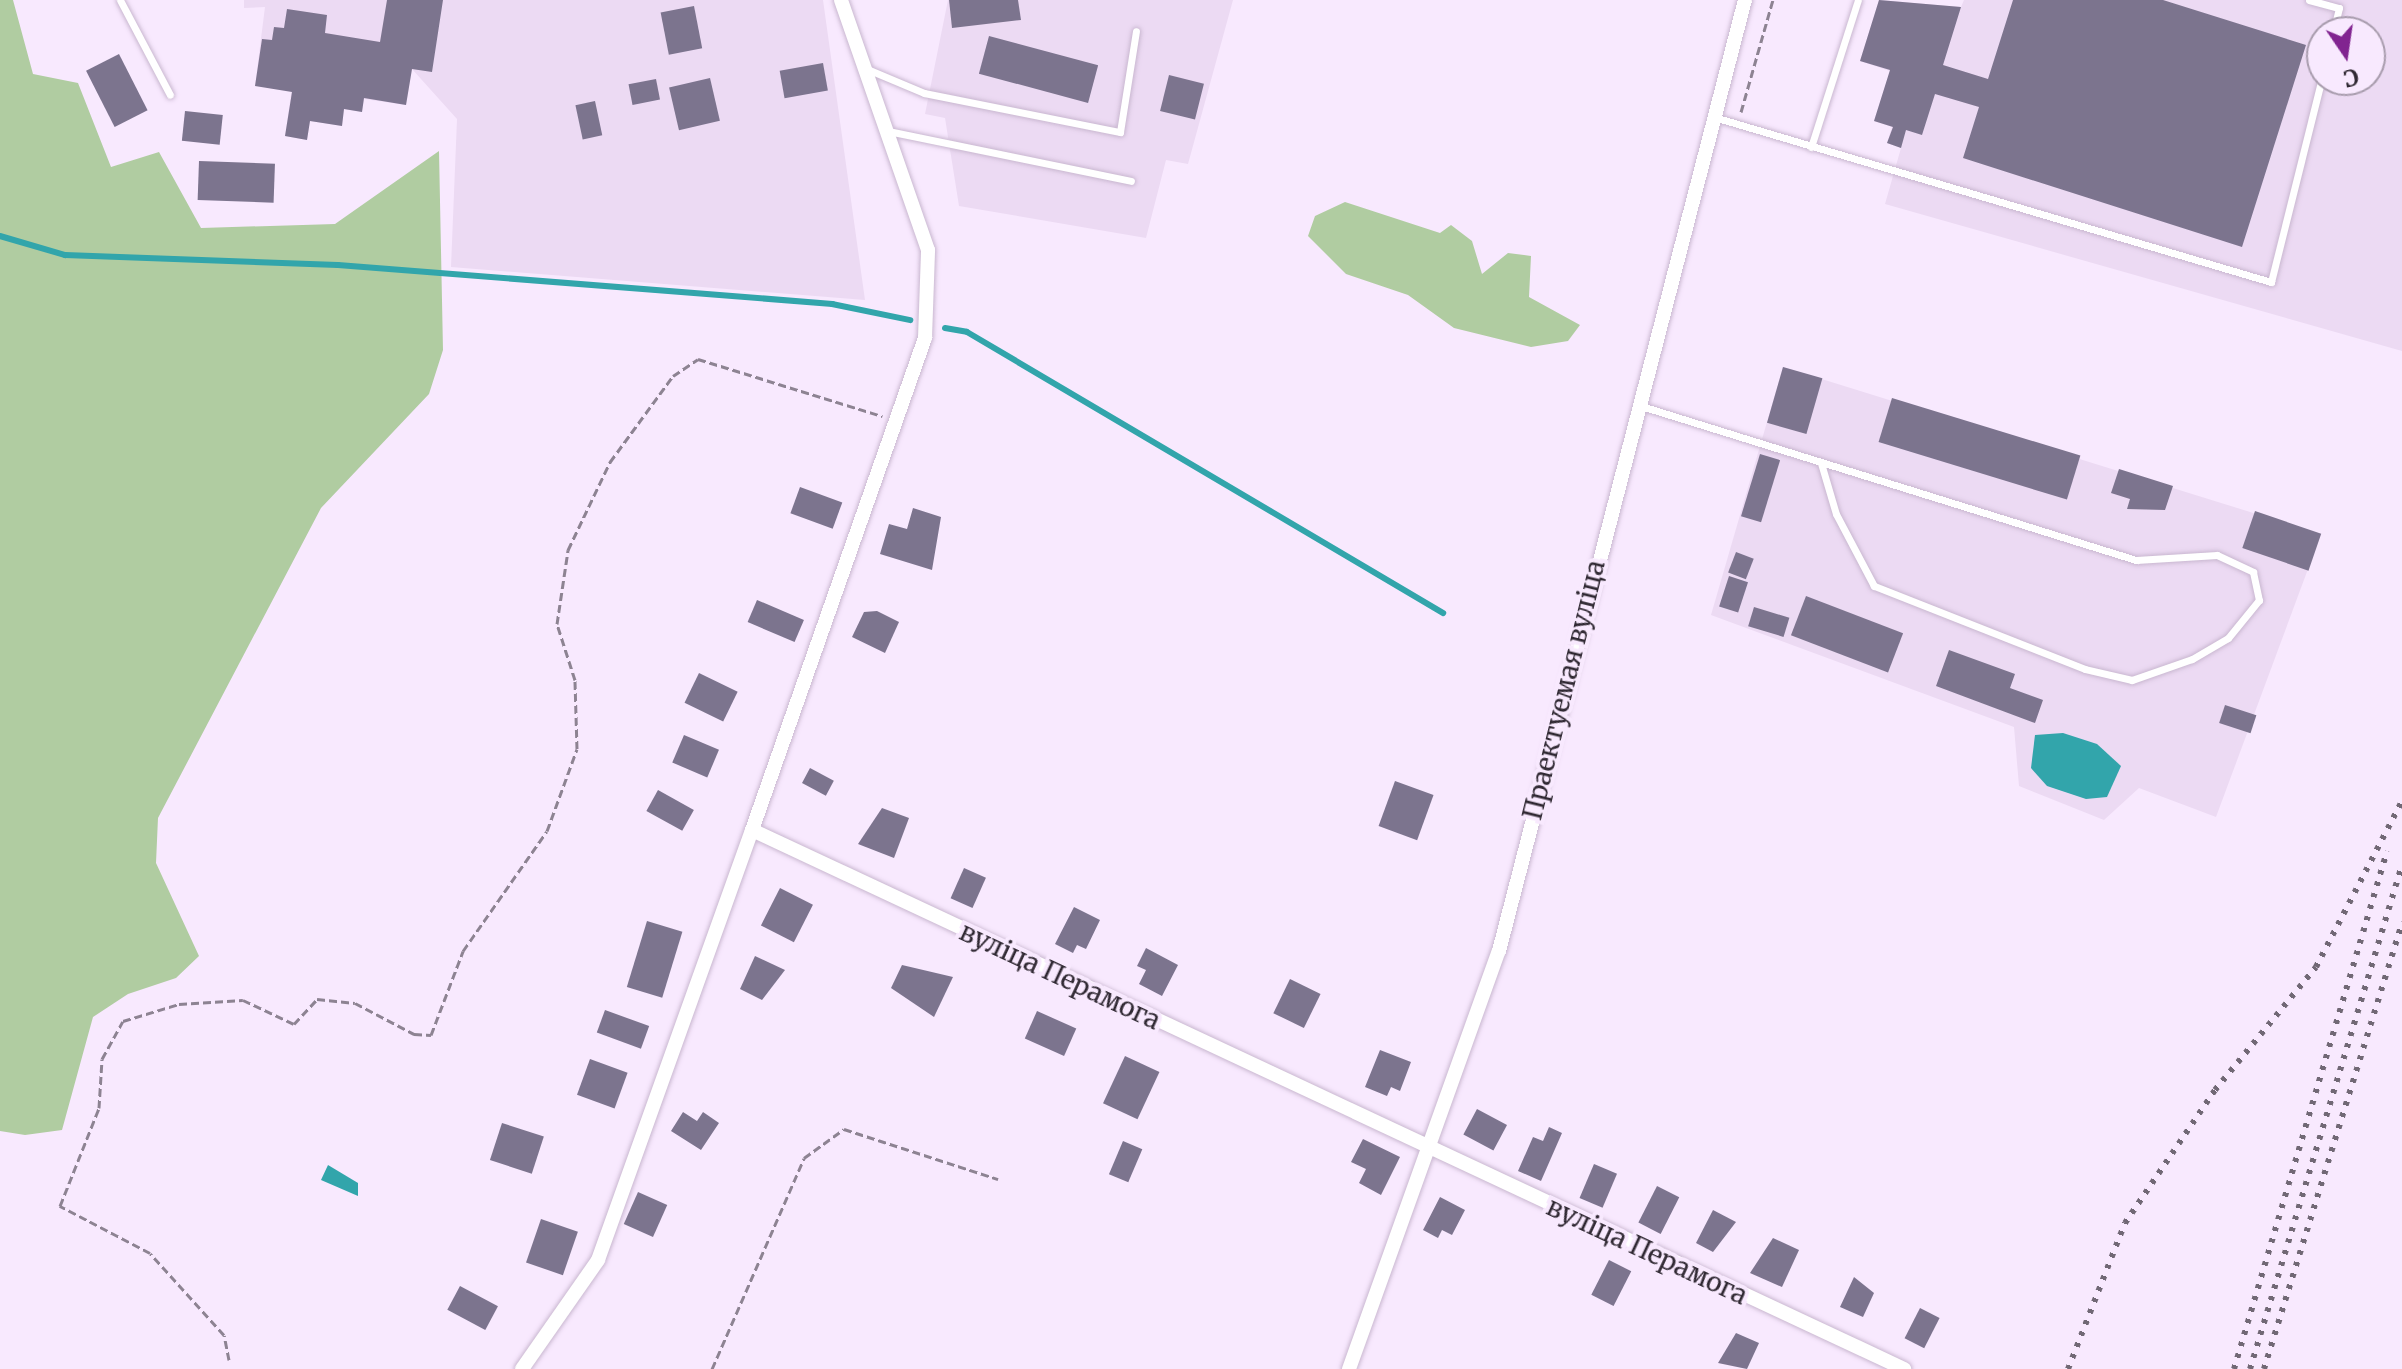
<!DOCTYPE html>
<meta charset="utf-8">
<style>
body{margin:0}
#map{position:relative;width:2402px;height:1369px;overflow:hidden;background:#f8e9fe;font-family:Merriweather,serif}
div>[style]{position:absolute}
.built>*{inset:0;background:#ecdaf3}
.green>*{inset:0;background:#b0cca1}
.water>*{inset:0;background:#32a5ab}
.stream>*{height:6px;margin:-3px;padding:0 3px;transform-origin:3px;border-radius:3px;background:#32a5ab}
.building>*{inset:0;background:#7c748e;transform-origin:0 0}
.path>*{height:3px;margin-top:-1.5px;transform-origin:0;background:repeating-linear-gradient(90deg,#8d8392 0 8px,transparent 0 12px)}
.roads{filter:drop-shadow(0 0 2px #c9b7d0) drop-shadow(0 0 2px #c9b7d0)}
.service>*{height:7px;margin:-3.5px;padding:0 3.5px;transform-origin:3.5px;border-radius:3.5px;background:#fff}
.minor>*{height:14px;margin:-7px;padding:0 7px;transform-origin:7px;border-radius:7px;background:#fff}
.rail>*{height:6px;margin-top:-3px;transform-origin:0;background:repeating-linear-gradient(90deg,#716875 0 4px,transparent 0 12px)}
span{translate:-50% -50%;white-space:nowrap;text-align:center;line-height:1.15;-webkit-text-stroke:8px #f8e9fe;paint-order:stroke}
.street-label{font-size:26px;color:#302933}
.north{position:absolute;left:2306px;top:16px;width:80px;height:80px;box-sizing:border-box;background:#f8e9fe;border:2px solid #a89cad;border-radius:50%;rotate:167deg;font-size:22px;font-weight:700;line-height:32px;text-align:center;color:#302933}
.north::after{content:'';display:block;margin:auto;width:28px;height:36px;background:#812490;clip-path:polygon(50% 0,100% 100%,50% 72%,0 100%)}
</style>
<div id="map">
<div class="built">
<i style="clip-path:polygon(244px 0,823px 0,865px 300px,451px 267px,457px 119px,412px 69px,406px 105px,364px 99px,362px 112px,344px 109px,342px 126px,310px 121px,307px 140px,285px 136px,292px 88px,255px 86px,265px 7px,244px 8px)"></i>
<i style="clip-path:polygon(948px 0,1233px 0,1188px 164px,1166px 160px,1146px 238px,959px 206px,945px 118px,925px 114px)"></i>
<i style="clip-path:polygon(evenodd,1879px 0,1961px 7px,1964px 0,2402px 0,2402px 351px,1885px 204px,1901px 148px,1887px 143px,1892px 127px,1874px 121px,1890px 71px,1860px 61px,1879px 0,2322px 32px,2370px 32px,2370px 80px,2322px 80px,2322px 32px)"></i>
<i style="clip-path:polygon(1783px 367px,2321px 534px,2216px 817px,2139px 788px,2104px 820px,2019px 786px,2014px 727px,1711px 615px)"></i>
</div>
<div class="green">
<i style="clip-path:polygon(0 0,13px 0,33px 74px,78px 83px,111px 167px,159px 152px,201px 228px,335px 224px,439px 151px,443px 350px,429px 394px,321px 508px,158px 818px,156px 863px,199px 956px,176px 978px,128px 994px,93px 1017px,62px 1130px,25px 1135px,0 1131px)"></i>
<i style="clip-path:polygon(1345px 202px,1440px 233px,1451px 225px,1472px 241px,1482px 274px,1508px 253px,1531px 256px,1529px 297px,1580px 325px,1568px 341px,1531px 347px,1454px 328px,1408px 295px,1346px 274px,1308px 236px,1315px 216px)"></i>
</div>
<div class="water">
<i style="clip-path:polygon(2063px 733px,2097px 744px,2121px 766px,2107px 797px,2086px 799px,2047px 786px,2031px 768px,2035px 735px)"></i>
<i style="clip-path:polygon(328px 1165px,358px 1183px,358px 1196px,321px 1180px)"></i>
</div>
<div class="stream">
<i style="left:0;top:236px;width:68px;rotate:16.3deg"></i>
<i style="left:65px;top:255px;width:273px;rotate:2.1deg"></i>
<i style="left:338px;top:265px;width:496px;rotate:4.5deg"></i>
<i style="left:832px;top:304px;width:80px;rotate:11.6deg"></i>
<i style="left:945px;top:328px;width:22px;rotate:10deg"></i>
<i style="left:967px;top:332px;width:553px;rotate:30.55deg"></i>
</div>
<div class="building">
<i style="clip-path:polygon(387px 0,443px 0,432px 72px,412px 69px,406px 105px,364px 98px,362px 112px,344px 109px,342px 126px,310px 121px,307px 140px,285px 136px,292px 92px,255px 86px,262px 39px,272px 40px,274px 27px,284px 28px,287px 9px,327px 15px,325px 33px,380px 42px)"></i>
<i style="clip-path:polygon(949px 0,1018px 0,1021px 20px,952px 28px)"></i>
<i style="clip-path:polygon(1879px 0,1961px 7px,1943px 65px,1988px 79px,2013px 0,2163px 0,2306px 45px,2242px 247px,1963px 158px,1979px 107px,1935px 94px,1922px 135px,1906px 130px,1901px 148px,1887px 143px,1893px 127px,1874px 121px,1890px 70px,1860px 61px)"></i>
<i style="left:694px;top:6px;width:43px;height:34px;rotate:79deg"></i>
<i style="left:989px;top:36px;width:113px;height:39px;rotate:15deg"></i>
<i style="left:119px;top:54px;width:63px;height:37px;rotate:63deg"></i>
<i style="left:823px;top:63px;width:28px;height:44px;rotate:80deg"></i>
<i style="left:1169px;top:75px;width:36px;height:37px;rotate:14deg"></i>
<i style="left:710px;top:78px;width:44px;height:42px;rotate:77deg"></i>
<i style="left:656px;top:79px;width:21px;height:28px;rotate:79deg"></i>
<i style="left:595px;top:101px;width:35px;height:20px;rotate:78deg"></i>
<i style="left:185px;top:111px;width:38px;height:30px;rotate:6deg"></i>
<i style="left:199px;top:161px;width:76px;height:39px;rotate:2deg"></i>
<i style="left:1783px;top:367px;width:41px;height:58px;rotate:16deg"></i>
<i style="left:1892px;top:398px;width:197px;height:46px;rotate:17deg"></i>
<i style="left:1760px;top:454px;width:21px;height:65px;rotate:17deg"></i>
<i style="clip-path:polygon(2119px 469px,2173px 486px,2165px 510px,2127px 509px,2130px 499px,2111px 493px)"></i>
<i style="left:800px;top:487px;width:45px;height:28px;rotate:20deg"></i>
<i style="clip-path:polygon(913px 508px,941px 517px,932px 570px,880px 554px,889px 524px,907px 529px)"></i>
<i style="left:2255px;top:511px;width:70px;height:39px;rotate:19deg"></i>
<i style="left:1736px;top:552px;width:19px;height:22px;rotate:21deg"></i>
<i style="left:1729px;top:576px;width:20px;height:32px;rotate:18deg"></i>
<i style="left:1806px;top:596px;width:104px;height:42px;rotate:21deg"></i>
<i style="left:757px;top:600px;width:51px;height:24px;rotate:23deg"></i>
<i style="left:1754px;top:607px;width:37px;height:20px;rotate:17deg"></i>
<i style="clip-path:polygon(877px 611px,899px 622px,885px 653px,852px 637px,864px 612px)"></i>
<i style="clip-path:polygon(1949px 650px,2015px 674px,2010px 688px,2043px 700px,2035px 723px,1936px 686px)"></i>
<i style="left:699px;top:673px;width:43px;height:33px;rotate:26deg"></i>
<i style="left:2225px;top:705px;width:33px;height:19px;rotate:18deg"></i>
<i style="left:684px;top:735px;width:38px;height:30px;rotate:23deg"></i>
<i style="left:810px;top:768px;width:27px;height:17px;rotate:28deg"></i>
<i style="left:1395px;top:781px;width:41px;height:48px;rotate:20deg"></i>
<i style="left:658px;top:790px;width:41px;height:24px;rotate:29deg"></i>
<i style="clip-path:polygon(882px 808px,909px 818px,894px 858px,858px 844px)"></i>
<i style="left:964px;top:868px;width:24px;height:33px;rotate:24deg"></i>
<i style="left:780px;top:888px;width:37px;height:42px;rotate:27deg"></i>
<i style="clip-path:polygon(1074px 907px,1100px 920px,1086px 949px,1077px 945px,1073px 953px,1055px 944px)"></i>
<i style="left:647px;top:921px;width:37px;height:69px;rotate:17deg"></i>
<i style="clip-path:polygon(1146px 948px,1178px 965px,1162px 996px,1139px 984px,1146px 970px,1137px 966px)"></i>
<i style="clip-path:polygon(755px 956px,785px 970px,762px 1000px,740px 989px)"></i>
<i style="clip-path:polygon(902px 965px,953px 977px,934px 1017px,891px 988px)"></i>
<i style="left:1290px;top:979px;width:34px;height:38px;rotate:26deg"></i>
<i style="left:605px;top:1010px;width:47px;height:24px;rotate:20deg"></i>
<i style="left:1037px;top:1011px;width:43px;height:30px;rotate:24deg"></i>
<i style="clip-path:polygon(1380px 1050px,1411px 1062px,1400px 1091px,1391px 1087px,1387px 1096px,1365px 1087px)"></i>
<i style="left:1125px;top:1056px;width:38px;height:52px;rotate:25deg"></i>
<i style="left:590px;top:1059px;width:40px;height:38px;rotate:20deg"></i>
<i style="left:1477px;top:1109px;width:34px;height:29px;rotate:28deg"></i>
<i style="clip-path:polygon(683px 1112px,697px 1121px,703px 1112px,719px 1123px,701px 1150px,671px 1131px)"></i>
<i style="left:502px;top:1123px;width:44px;height:39px;rotate:18deg"></i>
<i style="clip-path:polygon(1549px 1127px,1562px 1133px,1541px 1181px,1518px 1171px,1533px 1137px,1543px 1141px)"></i>
<i style="clip-path:polygon(1363px 1139px,1400px 1157px,1381px 1195px,1359px 1183px,1366px 1169px,1351px 1162px)"></i>
<i style="left:1123px;top:1141px;width:21px;height:36px;rotate:23deg"></i>
<i style="left:1594px;top:1164px;width:25px;height:37px;rotate:23deg"></i>
<i style="left:1657px;top:1186px;width:25px;height:41px;rotate:27deg"></i>
<i style="left:638px;top:1192px;width:32px;height:35px;rotate:24deg"></i>
<i style="clip-path:polygon(1440px 1197px,1465px 1210px,1452px 1235px,1442px 1230px,1438px 1238px,1423px 1230px)"></i>
<i style="clip-path:polygon(1713px 1210px,1736px 1222px,1713px 1252px,1696px 1243px)"></i>
<i style="left:541px;top:1219px;width:39px;height:46px;rotate:19deg"></i>
<i style="clip-path:polygon(1773px 1238px,1799px 1250px,1782px 1287px,1750px 1273px)"></i>
<i style="left:1609px;top:1260px;width:25px;height:39px;rotate:27deg"></i>
<i style="clip-path:polygon(1854px 1277px,1874px 1293px,1863px 1317px,1840px 1307px)"></i>
<i style="left:460px;top:1286px;width:43px;height:27px;rotate:28deg"></i>
<i style="left:1920px;top:1308px;width:22px;height:34px;rotate:27deg"></i>
<i style="clip-path:polygon(1736px 1333px,1759px 1343px,1747px 1369px,1718px 1363px)"></i>
</div>
<div class="path">
<i style="left:1741px;top:112px;width:116px;rotate:-74.1deg"></i>
<i style="left:229px;top:1360px;width:25px;rotate:-101deg"></i>
<i style="left:224px;top:1335px;width:110px;rotate:-132.1deg"></i>
<i style="left:150px;top:1253px;width:102px;rotate:-152.4deg"></i>
<i style="left:60px;top:1206px;width:105px;rotate:-68.3deg"></i>
<i style="left:99px;top:1108px;width:49px;rotate:-86.5deg"></i>
<i style="left:102px;top:1059px;width:43px;rotate:-61.1deg"></i>
<i style="left:123px;top:1021px;width:59px;rotate:-16.9deg"></i>
<i style="left:179px;top:1004px;width:64px;rotate:-3.6deg"></i>
<i style="left:243px;top:1000px;width:56px;rotate:25.2deg"></i>
<i style="left:294px;top:1024px;width:34px;rotate:-47deg"></i>
<i style="left:317px;top:999px;width:38px;rotate:6deg"></i>
<i style="left:355px;top:1003px;width:67px;rotate:27.7deg"></i>
<i style="left:414px;top:1034px;width:17px;rotate:3deg"></i>
<i style="left:431px;top:1035px;width:90px;rotate:-69.1deg"></i>
<i style="left:463px;top:951px;width:146px;rotate:-55deg"></i>
<i style="left:547px;top:831px;width:87px;rotate:-69.9deg"></i>
<i style="left:577px;top:749px;width:69px;rotate:-91.7deg"></i>
<i style="left:575px;top:680px;width:59px;rotate:-107.8deg"></i>
<i style="left:557px;top:624px;width:75px;rotate:-81.5deg"></i>
<i style="left:568px;top:550px;width:98px;rotate:-64.5deg"></i>
<i style="left:610px;top:462px;width:107px;rotate:-53.8deg"></i>
<i style="left:673px;top:376px;width:30px;rotate:-34deg"></i>
<i style="left:698px;top:359px;width:193px;rotate:17.2deg"></i>
<i style="left:712px;top:1369px;width:230px;rotate:-66.4deg"></i>
<i style="left:804px;top:1158px;width:49px;rotate:-35.9deg"></i>
<i style="left:844px;top:1129px;width:162px;rotate:18deg"></i>
</div>
<div class="roads">
<div class="service">
<i style="left:120px;top:0;width:107px;rotate:62.2deg"></i>
<i style="left:2309px;top:0;width:31px;rotate:15deg"></i>
<i style="left:2339px;top:8px;width:25px;rotate:104deg"></i>
<i style="left:867px;top:69px;width:62px;rotate:22.8deg"></i>
<i style="left:924px;top:93px;width:200px;rotate:11.3deg"></i>
<i style="left:1120px;top:132px;width:102px;rotate:-81deg"></i>
<i style="left:1714px;top:117px;width:581px;rotate:16.5deg"></i>
<i style="left:2271px;top:282px;width:210px;rotate:-76deg"></i>
<i style="left:888px;top:131px;width:248px;rotate:11.6deg"></i>
<i style="left:1811px;top:147px;width:154px;rotate:-72.3deg"></i>
<i style="left:1638px;top:405px;width:522px;rotate:17.29deg"></i>
<i style="left:2136px;top:560px;width:81px;rotate:-3.5deg"></i>
<i style="left:2217px;top:555px;width:40px;rotate:25deg"></i>
<i style="left:2253px;top:572px;width:29px;rotate:78deg"></i>
<i style="left:2259px;top:600px;width:49px;rotate:129.2deg"></i>
<i style="left:2228px;top:638px;width:42px;rotate:149.7deg"></i>
<i style="left:2192px;top:659px;width:64px;rotate:160.7deg"></i>
<i style="left:2132px;top:680px;width:48px;rotate:-166.8deg"></i>
<i style="left:2085px;top:669px;width:227px;rotate:-158.5deg"></i>
<i style="left:1874px;top:586px;width:81px;rotate:-117.8deg"></i>
<i style="left:1836px;top:514px;width:53px;rotate:-106.4deg"></i>
</div>
<div class="minor">
<i style="left:752px;top:830px;width:522px;rotate:-70.63deg"></i>
<i style="left:925px;top:338px;width:88px;rotate:-88deg"></i>
<i style="left:928px;top:250px;width:265px;rotate:-109.2deg"></i>
<i style="left:522px;top:1369px;width:133px;rotate:-55.1deg"></i>
<i style="left:598px;top:1260px;width:457px;rotate:-70.3deg"></i>
<i style="left:752px;top:830px;width:1272px;rotate:25.07deg"></i>
<i style="left:1349px;top:1369px;width:444px;rotate:-70.3deg"></i>
<i style="left:1499px;top:951px;width:982px;rotate:-75.5deg"></i>
</div>
</div>
<div class="rail">
<i style="left:2068px;top:1369px;width:157px;rotate:-68.7deg"></i>
<i style="left:2125px;top:1223px;width:161px;rotate:-55.9deg"></i>
<i style="left:2215px;top:1090px;width:159px;rotate:-50.6deg"></i>
<i style="left:2316px;top:967px;width:187px;rotate:-62.6deg"></i>
<i style="left:2234px;top:1369px;width:540px;rotate:-73.54deg"></i>
<i style="left:2250px;top:1369px;width:526px;rotate:-73.22deg"></i>
<i style="left:2264px;top:1369px;width:468px;rotate:-72.8deg"></i>
</div>
<div class="street-label">
<span style="left:1564px;top:690px;rotate:-76deg">Праектуемая вуліца</span>
<span style="left:1060px;top:976px;rotate:25deg">вуліца Перамога</span>
<span style="left:1647px;top:1251px;rotate:25deg">вуліца Перамога</span>
</div>
<div class="north">С</div>
</div>
